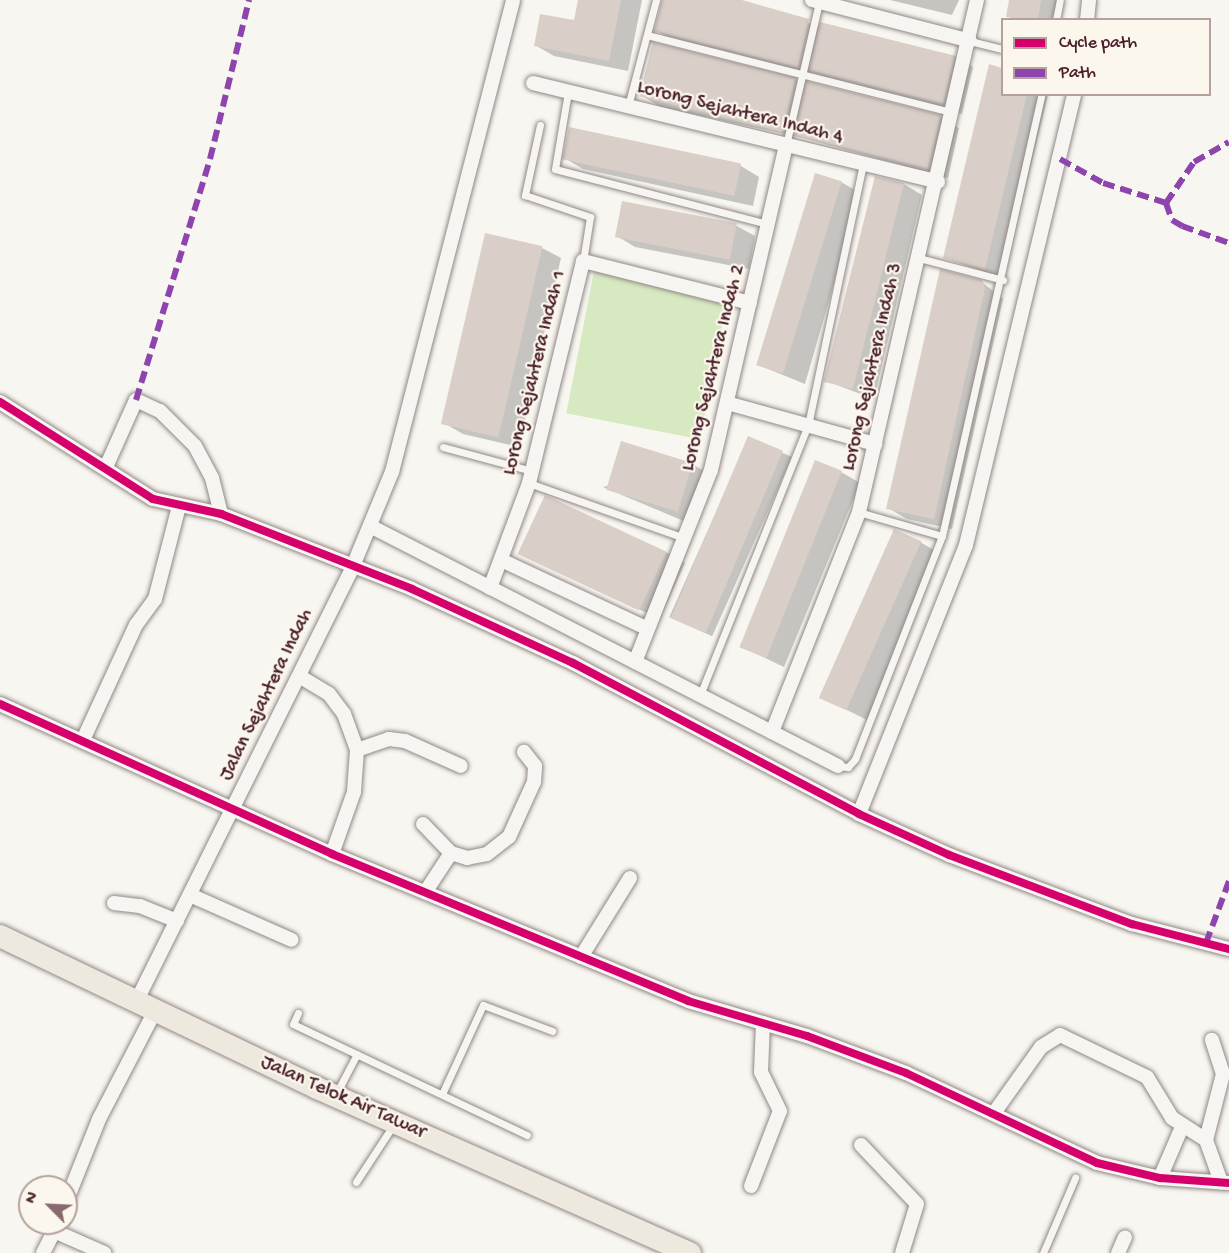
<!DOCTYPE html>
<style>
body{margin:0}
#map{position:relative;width:1229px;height:1253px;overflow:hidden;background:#f8f6f0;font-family:"Gochi Hand",sans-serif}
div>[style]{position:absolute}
.green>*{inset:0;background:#d6e9c0;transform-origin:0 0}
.shadow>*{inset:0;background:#0003;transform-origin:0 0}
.building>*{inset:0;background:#dacfc8;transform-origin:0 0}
.roads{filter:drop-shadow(0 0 2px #918787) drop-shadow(0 0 2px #918787)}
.service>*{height:7px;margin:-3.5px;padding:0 3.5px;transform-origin:3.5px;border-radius:3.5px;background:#f6f5f1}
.minor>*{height:14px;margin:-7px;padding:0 7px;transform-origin:7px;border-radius:7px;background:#f6f5f1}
.primary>*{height:22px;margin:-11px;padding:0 11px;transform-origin:11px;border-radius:11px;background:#eee9de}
.quiet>*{height:6px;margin-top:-3px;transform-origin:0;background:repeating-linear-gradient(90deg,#8e44ad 0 12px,transparent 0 18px)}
.cycleway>*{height:8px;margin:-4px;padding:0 4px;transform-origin:4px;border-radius:4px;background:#d6006c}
span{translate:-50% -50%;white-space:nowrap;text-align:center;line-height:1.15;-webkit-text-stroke:4.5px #fbf7ec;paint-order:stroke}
.street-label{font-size:20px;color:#4a1f2b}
.legend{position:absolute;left:1001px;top:18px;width:210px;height:78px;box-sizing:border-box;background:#fbf7ec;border:2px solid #b4a19f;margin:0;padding:8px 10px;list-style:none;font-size:18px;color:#4a1f2b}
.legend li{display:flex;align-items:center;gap:12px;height:30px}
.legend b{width:30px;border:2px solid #b4a19f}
.north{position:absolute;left:18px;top:1175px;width:60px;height:60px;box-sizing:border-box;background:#fbf7ec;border:2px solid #b4a19f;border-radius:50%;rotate:294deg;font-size:16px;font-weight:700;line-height:24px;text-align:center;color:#4a1f2b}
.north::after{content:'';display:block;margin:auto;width:21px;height:27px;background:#876a70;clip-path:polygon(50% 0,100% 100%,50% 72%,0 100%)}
</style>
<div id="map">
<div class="green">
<i style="left:594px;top:271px;width:136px;height:145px;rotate:11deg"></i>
</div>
<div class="shadow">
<i style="clip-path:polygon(580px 0,642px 0,628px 71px,554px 56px,535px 45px,576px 22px)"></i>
<i style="clip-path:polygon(664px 0,736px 0,821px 27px,955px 56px,973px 67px,962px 114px,674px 41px,656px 30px)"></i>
<i style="clip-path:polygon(890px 0,959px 0,952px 15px)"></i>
<i style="clip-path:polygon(1010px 0,1061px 0,1058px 20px,1015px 20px,1008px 16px)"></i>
<i style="clip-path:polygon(990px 66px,1002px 69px,1002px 94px,1048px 94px,1004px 279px,945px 258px)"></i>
<i style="clip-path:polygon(795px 80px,941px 117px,959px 128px,948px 178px,803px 138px,661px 107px,642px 96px)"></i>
<i style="clip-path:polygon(564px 158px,741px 166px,759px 177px,753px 206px,583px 169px)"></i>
<i style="clip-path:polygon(841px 182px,860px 193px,805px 384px,761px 366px)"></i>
<i style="clip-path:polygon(904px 184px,922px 195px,874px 399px,829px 382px)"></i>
<i style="clip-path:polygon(737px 226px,755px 236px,749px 269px,635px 247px,617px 236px)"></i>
<i style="clip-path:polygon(542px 248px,561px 258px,519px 447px,463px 434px,444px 423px)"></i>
<i style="clip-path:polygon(982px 282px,1003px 299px,952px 529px,907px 519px,888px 508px)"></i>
<i style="left:749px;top:438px;width:47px;height:196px;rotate:24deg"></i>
<i style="clip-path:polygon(692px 464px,711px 475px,693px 525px,603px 487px)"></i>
<i style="clip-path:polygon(841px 472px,860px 483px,784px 667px,740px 646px)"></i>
<i style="clip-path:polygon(920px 542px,939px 553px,867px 720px,823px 698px)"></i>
<i style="clip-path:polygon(666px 552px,685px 563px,660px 619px,520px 554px)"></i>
</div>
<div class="building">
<i style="clip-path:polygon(578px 0,621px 0,609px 61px,534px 46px,540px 14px,574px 20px)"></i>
<i style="clip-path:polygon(662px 0,742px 0,809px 19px,798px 67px,654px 31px)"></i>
<i style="clip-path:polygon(1009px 0,1041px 0,1038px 20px,1006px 17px)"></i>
<i style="left:820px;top:22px;width:139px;height:49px;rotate:14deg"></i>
<i style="left:653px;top:42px;width:147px;height:56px;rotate:14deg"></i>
<i style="clip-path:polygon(989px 64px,1002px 68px,1002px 94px,1027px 94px,985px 269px,943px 258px)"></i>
<i style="left:806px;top:81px;width:139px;height:55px;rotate:14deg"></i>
<i style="left:569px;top:127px;width:176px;height:33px;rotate:12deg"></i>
<i style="left:815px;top:173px;width:28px;height:201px;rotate:17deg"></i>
<i style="left:875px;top:176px;width:30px;height:212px;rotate:14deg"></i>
<i style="left:622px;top:201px;width:117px;height:37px;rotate:11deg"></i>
<i style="left:485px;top:233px;width:59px;height:196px;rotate:13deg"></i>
<i style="clip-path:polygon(940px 269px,982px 280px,985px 288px,934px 519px,886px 509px)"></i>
<i style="left:748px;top:436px;width:38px;height:198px;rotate:23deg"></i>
<i style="left:621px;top:441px;width:75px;height:51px;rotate:17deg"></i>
<i style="left:815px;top:460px;width:29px;height:202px;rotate:22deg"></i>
<i style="left:545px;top:495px;width:134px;height:65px;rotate:25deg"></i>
<i style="left:894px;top:529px;width:30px;height:185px;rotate:24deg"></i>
</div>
<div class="roads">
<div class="service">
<i style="left:1056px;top:20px;width:20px;rotate:-79deg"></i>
<i style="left:647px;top:35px;width:314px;rotate:14.2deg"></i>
<i style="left:970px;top:41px;width:33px;rotate:14deg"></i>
<i style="left:568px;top:92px;width:78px;rotate:99.6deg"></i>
<i style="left:555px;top:169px;width:220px;rotate:14.5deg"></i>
<i style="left:628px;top:106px;width:110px;rotate:-75.2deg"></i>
<i style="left:540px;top:125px;width:72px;rotate:102.1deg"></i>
<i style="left:525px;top:195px;width:69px;rotate:18.7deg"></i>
<i style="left:590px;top:217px;width:45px;rotate:99deg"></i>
<i style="left:786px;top:145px;width:147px;rotate:-77deg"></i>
<i style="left:919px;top:258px;width:87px;rotate:14.7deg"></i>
<i style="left:443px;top:447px;width:92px;rotate:15.1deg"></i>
<i style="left:529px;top:483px;width:164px;rotate:19.5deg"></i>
<i style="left:859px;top:512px;width:86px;rotate:16.1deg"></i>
<i style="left:700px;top:695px;width:291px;rotate:-68.2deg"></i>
<i style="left:808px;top:425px;width:267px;rotate:-78.1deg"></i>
<i style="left:838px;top:766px;width:10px;rotate:6deg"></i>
<i style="left:848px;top:767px;width:11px;rotate:-49deg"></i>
<i style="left:855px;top:759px;width:239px;rotate:-68.7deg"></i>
<i style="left:942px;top:536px;width:453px;rotate:-77.3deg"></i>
<i style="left:298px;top:1013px;width:12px;rotate:114deg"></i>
<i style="left:293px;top:1024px;width:259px;rotate:25.4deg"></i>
<i style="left:336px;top:1094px;width:45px;rotate:-62.3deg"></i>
<i style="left:442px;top:1094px;width:98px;rotate:-65.3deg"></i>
<i style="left:483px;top:1005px;width:74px;rotate:20.6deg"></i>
<i style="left:356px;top:1182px;width:69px;rotate:-56.8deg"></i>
<i style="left:1043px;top:1253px;width:82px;rotate:-66.9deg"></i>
</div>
<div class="minor">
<i style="left:812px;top:0;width:163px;rotate:14.5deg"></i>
<i style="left:1087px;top:20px;width:20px;rotate:-84deg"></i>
<i style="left:533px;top:83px;width:417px;rotate:13.7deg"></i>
<i style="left:0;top:402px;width:181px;rotate:32.4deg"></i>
<i style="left:153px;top:499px;width:70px;rotate:12.4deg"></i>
<i style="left:221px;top:514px;width:205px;rotate:21.4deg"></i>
<i style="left:412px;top:589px;width:177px;rotate:24.7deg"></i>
<i style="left:573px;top:663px;width:323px;rotate:27.8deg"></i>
<i style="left:859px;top:814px;width:99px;rotate:24.5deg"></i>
<i style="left:949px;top:855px;width:196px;rotate:20.7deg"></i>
<i style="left:1132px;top:924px;width:100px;rotate:14.5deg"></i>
<i style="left:727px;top:403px;width:154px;rotate:15.5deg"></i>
<i style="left:106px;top:467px;width:73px;rotate:-65.9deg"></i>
<i style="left:136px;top:400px;width:26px;rotate:25deg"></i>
<i style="left:160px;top:411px;width:49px;rotate:45deg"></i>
<i style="left:195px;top:446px;width:36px;rotate:62deg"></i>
<i style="left:212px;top:478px;width:37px;rotate:76deg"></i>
<i style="left:370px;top:526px;width:526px;rotate:27.15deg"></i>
<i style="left:501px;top:560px;width:162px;rotate:25.1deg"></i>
<i style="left:490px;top:588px;width:112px;rotate:-69.6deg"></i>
<i style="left:529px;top:483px;width:228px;rotate:-76.3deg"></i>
<i style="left:583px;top:261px;width:172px;rotate:14.1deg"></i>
<i style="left:635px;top:662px;width:206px;rotate:-68.4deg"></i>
<i style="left:711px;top:470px;width:334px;rotate:-77deg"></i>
<i style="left:299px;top:676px;width:35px;rotate:31deg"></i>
<i style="left:329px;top:694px;width:25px;rotate:53deg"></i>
<i style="left:344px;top:714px;width:38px;rotate:70deg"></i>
<i style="left:357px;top:750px;width:42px;rotate:94.1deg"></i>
<i style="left:354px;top:792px;width:66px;rotate:109.5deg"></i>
<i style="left:0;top:704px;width:364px;rotate:24.3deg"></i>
<i style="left:332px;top:854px;width:385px;rotate:22.4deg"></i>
<i style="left:688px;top:1001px;width:124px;rotate:16.4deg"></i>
<i style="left:807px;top:1036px;width:106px;rotate:20.5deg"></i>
<i style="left:906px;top:1073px;width:211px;rotate:25.2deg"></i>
<i style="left:1097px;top:1163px;width:65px;rotate:13.4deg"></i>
<i style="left:1160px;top:1178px;width:69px;rotate:4.1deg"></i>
<i style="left:772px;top:732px;width:237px;rotate:-68.4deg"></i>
<i style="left:859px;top:512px;width:525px;rotate:-77.02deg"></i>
<i style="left:83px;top:740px;width:127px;rotate:-65.3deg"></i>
<i style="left:136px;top:625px;width:32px;rotate:-54deg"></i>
<i style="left:155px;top:599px;width:96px;rotate:-75.5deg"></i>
<i style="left:357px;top:750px;width:34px;rotate:-19deg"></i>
<i style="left:389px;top:739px;width:16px;rotate:7deg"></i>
<i style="left:405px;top:741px;width:61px;rotate:24.1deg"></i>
<i style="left:859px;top:814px;width:289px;rotate:-68.3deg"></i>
<i style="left:966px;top:545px;width:464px;rotate:-76.5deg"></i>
<i style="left:423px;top:824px;width:40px;rotate:46deg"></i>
<i style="left:426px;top:891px;width:45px;rotate:-56.7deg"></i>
<i style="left:451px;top:853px;width:17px;rotate:17deg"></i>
<i style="left:467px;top:858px;width:20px;rotate:-11deg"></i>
<i style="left:487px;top:854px;width:28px;rotate:-38deg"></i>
<i style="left:509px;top:837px;width:60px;rotate:-65.6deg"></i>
<i style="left:534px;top:782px;width:16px;rotate:-86deg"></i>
<i style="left:535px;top:766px;width:18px;rotate:-128deg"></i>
<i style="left:190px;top:895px;width:111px;rotate:23.8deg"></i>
<i style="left:114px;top:903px;width:26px;rotate:7deg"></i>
<i style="left:140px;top:906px;width:40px;rotate:22deg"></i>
<i style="left:581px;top:957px;width:93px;rotate:-58.2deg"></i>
<i style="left:136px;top:1002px;width:487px;rotate:-63.5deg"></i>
<i style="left:353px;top:566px;width:102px;rotate:-67.5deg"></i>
<i style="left:392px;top:472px;width:487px;rotate:-75.6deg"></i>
<i style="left:994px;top:1113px;width:81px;rotate:-54.5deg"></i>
<i style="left:1041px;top:1047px;width:22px;rotate:-32deg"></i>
<i style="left:1060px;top:1035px;width:97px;rotate:25.8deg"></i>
<i style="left:1147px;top:1077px;width:48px;rotate:58.6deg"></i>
<i style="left:1172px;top:1118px;width:40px;rotate:32.9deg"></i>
<i style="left:1206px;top:1140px;width:45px;rotate:70.3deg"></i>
<i style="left:1206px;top:1140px;width:68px;rotate:-75.6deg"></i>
<i style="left:1223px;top:1074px;width:36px;rotate:-108deg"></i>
<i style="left:861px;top:1145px;width:81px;rotate:46.5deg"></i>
<i style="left:917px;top:1204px;width:51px;rotate:107deg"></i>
<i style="left:1160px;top:1178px;width:56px;rotate:-66.7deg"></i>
<i style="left:751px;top:1186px;width:80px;rotate:-68.9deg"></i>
<i style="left:780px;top:1111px;width:43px;rotate:-116deg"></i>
<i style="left:761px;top:1072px;width:49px;rotate:-87.7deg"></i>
<i style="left:66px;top:1202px;width:89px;rotate:-68.3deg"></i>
<i style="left:99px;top:1119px;width:122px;rotate:-62.6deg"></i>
<i style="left:54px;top:1231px;width:55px;rotate:23.7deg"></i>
<i style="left:43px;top:1253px;width:34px;rotate:-63deg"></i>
<i style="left:1118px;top:1253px;width:17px;rotate:-66deg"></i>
</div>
<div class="primary">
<i style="left:0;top:936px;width:352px;rotate:25.6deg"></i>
<i style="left:317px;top:1088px;width:408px;rotate:23.9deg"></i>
</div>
</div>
<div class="quiet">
<i style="left:1060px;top:159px;width:49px;rotate:29.2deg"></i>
<i style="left:1103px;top:183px;width:66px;rotate:17.6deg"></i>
<i style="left:1166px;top:203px;width:50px;rotate:-55.7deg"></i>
<i style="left:1194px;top:162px;width:40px;rotate:-29.7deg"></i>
<i style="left:1166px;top:203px;width:18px;rotate:71deg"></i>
<i style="left:1172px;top:220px;width:12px;rotate:31deg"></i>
<i style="left:1182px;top:226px;width:50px;rotate:19.9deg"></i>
<i style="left:136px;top:400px;width:252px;rotate:-72.9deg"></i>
<i style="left:210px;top:159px;width:164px;rotate:-76.2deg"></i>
<i style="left:1206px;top:943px;width:66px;rotate:-69.6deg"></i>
</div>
<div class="cycleway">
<i style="left:0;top:402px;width:181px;rotate:32.4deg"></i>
<i style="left:153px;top:499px;width:70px;rotate:12.4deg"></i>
<i style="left:221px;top:514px;width:205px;rotate:21.4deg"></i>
<i style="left:412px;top:589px;width:177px;rotate:24.7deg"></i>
<i style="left:573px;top:663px;width:323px;rotate:27.8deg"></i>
<i style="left:859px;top:814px;width:99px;rotate:24.5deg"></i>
<i style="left:949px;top:855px;width:196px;rotate:20.7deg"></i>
<i style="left:1132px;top:924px;width:100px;rotate:14.5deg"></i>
<i style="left:0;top:704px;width:364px;rotate:24.3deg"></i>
<i style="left:332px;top:854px;width:385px;rotate:22.4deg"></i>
<i style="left:688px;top:1001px;width:124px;rotate:16.4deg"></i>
<i style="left:807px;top:1036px;width:106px;rotate:20.5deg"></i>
<i style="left:906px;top:1073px;width:211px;rotate:25.2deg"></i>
<i style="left:1097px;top:1163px;width:65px;rotate:13.4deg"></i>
<i style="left:1160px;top:1178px;width:69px;rotate:4.1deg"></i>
</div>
<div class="street-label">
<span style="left:740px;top:113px;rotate:14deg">Lorong Sejahtera Indah 4</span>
<span style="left:873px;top:367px;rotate:-77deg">Lorong Sejahtera Indah 3</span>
<span style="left:714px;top:368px;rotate:-76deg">Lorong Sejahtera Indah 2</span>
<span style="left:535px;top:373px;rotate:-76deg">Lorong Sejahtera Indah 1</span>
<span style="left:267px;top:695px;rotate:-64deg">Jalan Sejahtera Indah</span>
<span style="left:343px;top:1098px;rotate:24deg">Jalan Telok Air Tawar</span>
</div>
<ul class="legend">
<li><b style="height:8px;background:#d6006c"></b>Cycle path</li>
<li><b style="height:8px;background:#8e44ad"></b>Path</li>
</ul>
<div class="north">N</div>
</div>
